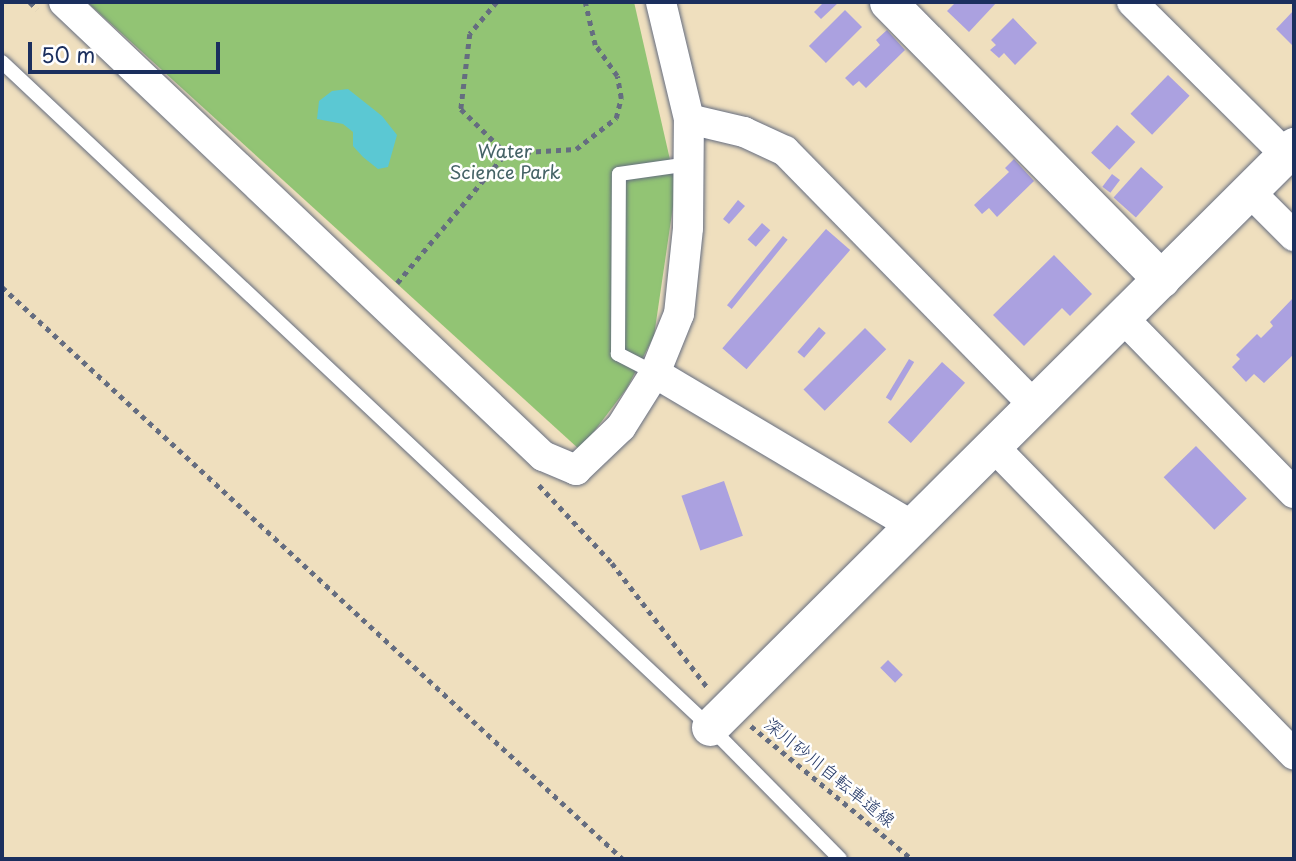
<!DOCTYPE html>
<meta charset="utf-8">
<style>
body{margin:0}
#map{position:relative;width:1296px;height:861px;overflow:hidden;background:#efdfbe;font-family:"Playpen Sans","Klee One",sans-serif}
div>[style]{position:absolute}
.green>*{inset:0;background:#92c474}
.water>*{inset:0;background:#5bc8d3}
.building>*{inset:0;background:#aba1e0;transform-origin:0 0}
.path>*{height:4.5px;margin-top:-2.25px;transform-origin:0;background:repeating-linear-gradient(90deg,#656d80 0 5px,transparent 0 10px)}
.roads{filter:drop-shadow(0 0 2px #656d80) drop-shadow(0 0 2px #656d80)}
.service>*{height:14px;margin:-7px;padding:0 7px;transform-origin:7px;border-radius:7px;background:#fff}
.minor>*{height:30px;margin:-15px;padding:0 15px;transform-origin:15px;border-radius:15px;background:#fff}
.tertiary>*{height:37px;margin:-18.5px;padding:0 18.5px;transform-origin:18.5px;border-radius:18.5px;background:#fff}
span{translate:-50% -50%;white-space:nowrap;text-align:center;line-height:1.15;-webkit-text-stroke:5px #fff;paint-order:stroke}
.park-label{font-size:18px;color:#456366}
.street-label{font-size:18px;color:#1b2f5e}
.frame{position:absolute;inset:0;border:4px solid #1b2f5e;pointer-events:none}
.scale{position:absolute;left:28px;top:42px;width:192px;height:32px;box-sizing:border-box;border:4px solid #1b2f5e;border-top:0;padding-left:9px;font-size:21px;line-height:24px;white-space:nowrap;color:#1b2f5e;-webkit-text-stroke:5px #fff;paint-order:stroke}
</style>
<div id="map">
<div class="green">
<i style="clip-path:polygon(87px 2px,634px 2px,676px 186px,654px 336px,627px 388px,580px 450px)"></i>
</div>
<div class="water">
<i style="clip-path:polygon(348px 89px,382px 116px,397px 135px,388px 167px,378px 169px,363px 157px,353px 146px,353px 132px,343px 124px,317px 119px,319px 101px,332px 91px)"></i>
</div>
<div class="building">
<i style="clip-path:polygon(824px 2px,839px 2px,821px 19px,814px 12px)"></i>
<i style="clip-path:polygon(956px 2px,997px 2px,969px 32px,947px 11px)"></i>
<i style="left:845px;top:10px;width:24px;height:51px;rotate:45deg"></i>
<i style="clip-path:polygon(1294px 10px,1294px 47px,1276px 29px)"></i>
<i style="clip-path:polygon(1013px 18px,1037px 43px,1015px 65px,1004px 53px,999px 58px,990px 50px,996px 45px,991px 40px)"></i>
<i style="clip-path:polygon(887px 30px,905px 50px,866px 88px,859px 81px,853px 86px,845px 78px,880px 45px,876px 40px)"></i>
<i style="left:1168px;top:75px;width:30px;height:54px;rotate:44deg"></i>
<i style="left:1117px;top:125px;width:25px;height:38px;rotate:43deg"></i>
<i style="clip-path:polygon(1014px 159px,1034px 181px,997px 217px,989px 208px,982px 214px,974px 205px,1009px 172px,1005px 168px)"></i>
<i style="left:1141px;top:167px;width:30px;height:41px;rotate:42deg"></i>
<i style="left:1112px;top:174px;width:10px;height:16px;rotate:37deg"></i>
<i style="clip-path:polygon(738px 200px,745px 206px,729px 224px,723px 219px)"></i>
<i style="left:762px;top:223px;width:11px;height:22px;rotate:41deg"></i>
<i style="left:826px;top:229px;width:32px;height:158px;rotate:41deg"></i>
<i style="left:783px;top:236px;width:6px;height:89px;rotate:39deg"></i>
<i style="clip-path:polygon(1054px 255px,1092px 294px,1070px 316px,1062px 308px,1024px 346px,993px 315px)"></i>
<i style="clip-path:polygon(1294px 297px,1294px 354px,1264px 383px,1254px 374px,1246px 382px,1232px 367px,1240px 359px,1236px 355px,1257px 334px,1261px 338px,1273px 326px,1270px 322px)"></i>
<i style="left:819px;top:327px;width:9px;height:33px;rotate:41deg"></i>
<i style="left:865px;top:328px;width:30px;height:87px;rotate:45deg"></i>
<i style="left:909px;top:359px;width:6px;height:45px;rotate:31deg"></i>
<i style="left:942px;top:362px;width:31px;height:81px;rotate:42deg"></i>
<i style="left:1196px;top:446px;width:73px;height:45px;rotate:46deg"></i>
<i style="left:724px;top:481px;width:58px;height:45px;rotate:71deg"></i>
<i style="left:888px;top:660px;width:21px;height:11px;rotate:45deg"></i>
</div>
<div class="path">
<i style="left:30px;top:2px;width:10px;rotate:45deg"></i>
<i style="left:497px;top:2px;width:42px;rotate:130.2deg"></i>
<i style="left:470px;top:34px;width:76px;rotate:96.8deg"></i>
<i style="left:461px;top:109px;width:63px;rotate:44.4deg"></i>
<i style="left:397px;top:283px;width:170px;rotate:-50deg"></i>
<i style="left:506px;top:153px;width:70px;rotate:-3.3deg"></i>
<i style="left:576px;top:149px;width:51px;rotate:-37.8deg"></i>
<i style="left:616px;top:118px;width:21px;rotate:-76deg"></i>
<i style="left:621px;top:98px;width:22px;rotate:-100deg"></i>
<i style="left:617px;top:76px;width:38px;rotate:-125deg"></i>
<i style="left:595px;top:45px;width:44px;rotate:-103.1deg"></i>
<i style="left:2px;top:287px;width:844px;rotate:42.65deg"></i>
<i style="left:539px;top:485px;width:107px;rotate:46.9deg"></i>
<i style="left:612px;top:563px;width:158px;rotate:52.5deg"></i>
<i style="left:751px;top:726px;width:209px;rotate:39.6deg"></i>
</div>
<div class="roads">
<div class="service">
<i style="left:2px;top:62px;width:971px;rotate:43.21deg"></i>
<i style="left:710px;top:727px;width:185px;rotate:45.4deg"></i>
<i style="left:655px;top:373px;width:42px;rotate:-152.8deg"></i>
<i style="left:618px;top:354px;width:180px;rotate:-89.7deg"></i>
<i style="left:619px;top:174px;width:71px;rotate:-8.1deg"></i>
</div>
<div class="minor">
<i style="left:64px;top:2px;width:660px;rotate:43.47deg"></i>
<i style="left:543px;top:456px;width:36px;rotate:23deg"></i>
<i style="left:576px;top:470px;width:62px;rotate:-43.7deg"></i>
<i style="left:621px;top:427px;width:64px;rotate:-57.8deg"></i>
<i style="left:655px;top:373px;width:64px;rotate:-67.9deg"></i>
<i style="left:679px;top:314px;width:86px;rotate:-84deg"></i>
<i style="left:688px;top:228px;width:109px;rotate:-89.5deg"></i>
<i style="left:689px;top:119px;width:120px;rotate:-103.5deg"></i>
<i style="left:1132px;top:2px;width:217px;rotate:44.8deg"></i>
<i style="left:689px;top:119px;width:57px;rotate:13.3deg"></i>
<i style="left:744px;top:132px;width:45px;rotate:24.9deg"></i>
<i style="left:785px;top:151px;width:356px;rotate:45.6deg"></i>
<i style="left:1249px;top:191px;width:64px;rotate:45deg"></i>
<i style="left:1122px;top:317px;width:246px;rotate:45.7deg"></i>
<i style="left:655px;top:373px;width:300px;rotate:30.7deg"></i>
<i style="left:993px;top:446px;width:431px;rotate:45.7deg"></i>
</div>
<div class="tertiary">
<i style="left:888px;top:2px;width:389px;rotate:45.4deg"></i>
<i style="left:710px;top:727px;width:824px;rotate:-44.85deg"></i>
</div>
</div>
<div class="park-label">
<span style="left:505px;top:162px">Water<br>Science Park</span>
</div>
<div class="street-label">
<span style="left:830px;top:772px;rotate:39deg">深川砂川自転車道線</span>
</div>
<div class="frame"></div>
<div class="scale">50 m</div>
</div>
